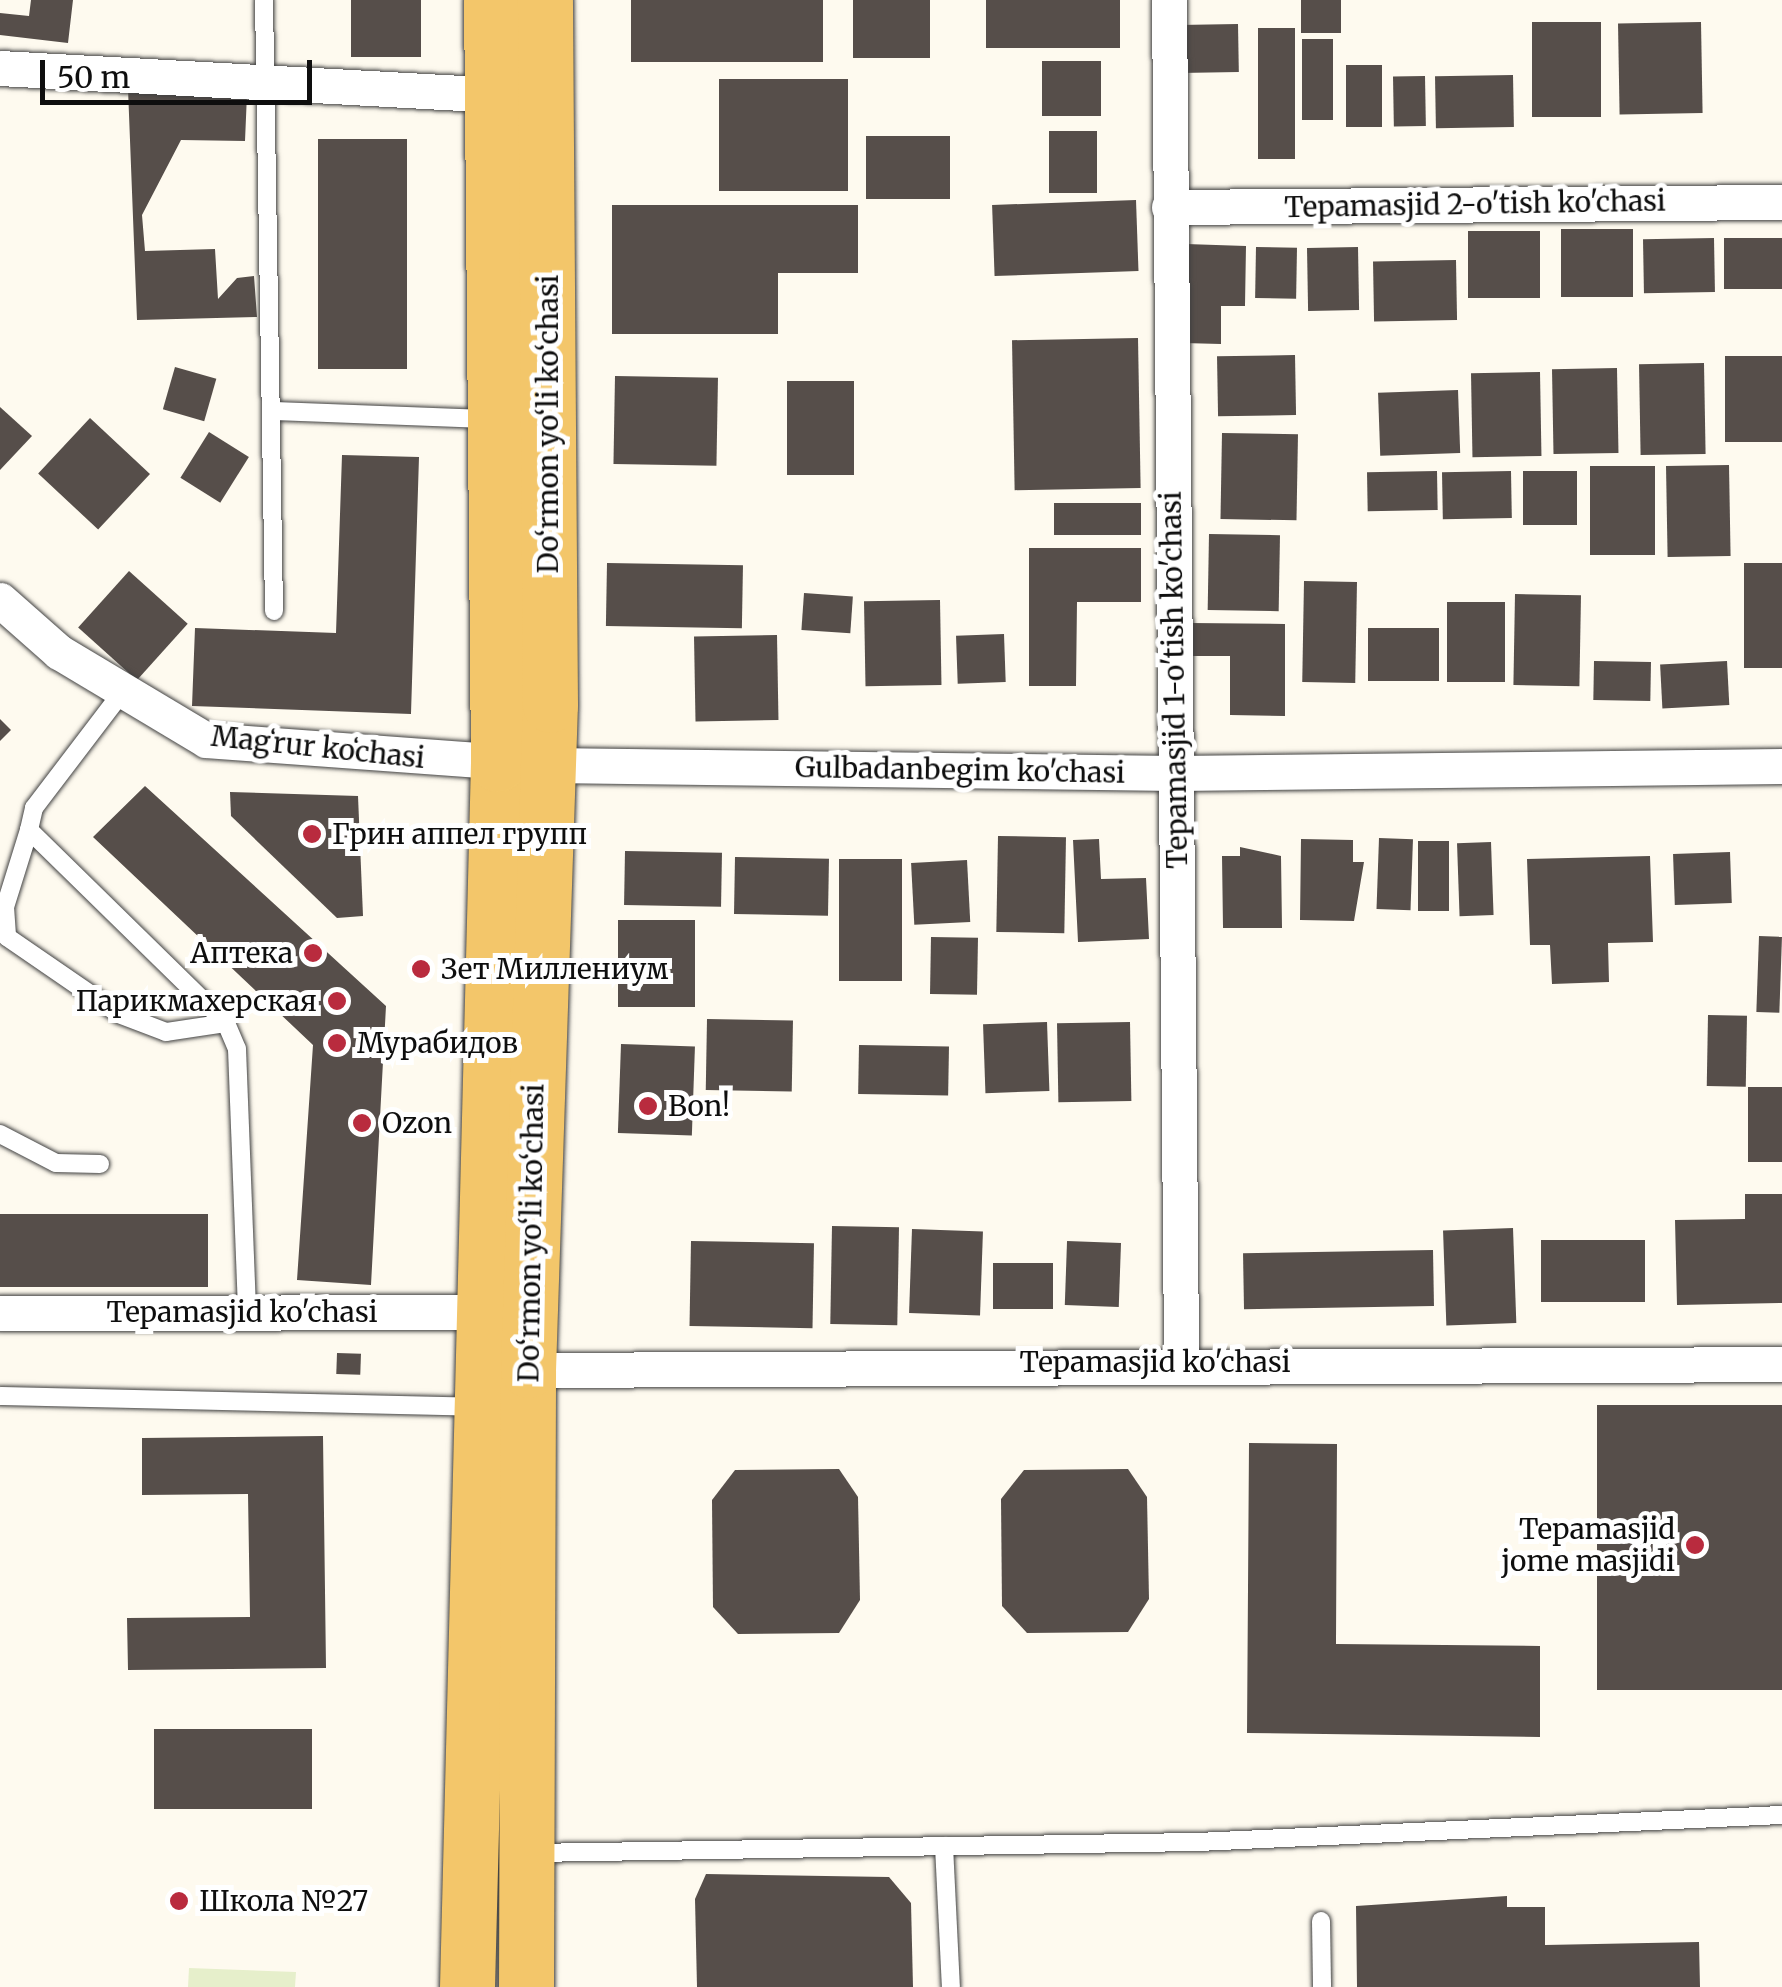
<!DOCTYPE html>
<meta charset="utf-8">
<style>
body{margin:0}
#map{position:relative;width:1782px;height:1987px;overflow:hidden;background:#fefaef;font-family:Merriweather,serif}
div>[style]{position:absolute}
.pitch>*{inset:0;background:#e6efcb}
.building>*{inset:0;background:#564e4a;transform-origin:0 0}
.roads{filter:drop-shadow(0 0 2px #414141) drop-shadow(0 0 2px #414141)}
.service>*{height:18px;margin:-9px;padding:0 9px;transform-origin:9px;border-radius:9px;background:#fff}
.minor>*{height:35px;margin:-17.5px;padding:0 17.5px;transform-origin:17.5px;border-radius:17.5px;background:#fff}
.primary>*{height:55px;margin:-27.5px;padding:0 27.5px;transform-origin:27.5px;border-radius:27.5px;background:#f3c66a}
.dots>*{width:28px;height:28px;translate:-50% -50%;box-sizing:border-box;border:5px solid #fff;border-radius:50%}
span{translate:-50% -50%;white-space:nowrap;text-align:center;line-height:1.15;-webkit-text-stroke:10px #fff;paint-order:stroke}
.street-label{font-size:28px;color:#0e0e0e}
.poi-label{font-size:28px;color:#0e0e0e}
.left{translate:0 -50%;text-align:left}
.right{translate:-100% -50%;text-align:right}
.scale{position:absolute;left:40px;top:60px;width:272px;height:45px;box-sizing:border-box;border:5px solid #0e0e0e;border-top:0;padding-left:12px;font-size:30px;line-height:35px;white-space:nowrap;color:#0e0e0e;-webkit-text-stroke:8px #fff;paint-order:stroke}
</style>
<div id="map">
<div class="pitch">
<i style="clip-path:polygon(189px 1968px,296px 1972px,295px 1987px,188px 1987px)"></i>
</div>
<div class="building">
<i style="clip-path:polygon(31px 0,73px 0,68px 43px,0 35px,0 13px,29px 16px)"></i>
<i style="left:351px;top:0;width:70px;height:57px"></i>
<i style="left:631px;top:0;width:192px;height:62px"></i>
<i style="left:853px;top:0;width:77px;height:58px"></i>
<i style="left:986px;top:0;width:134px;height:48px"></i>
<i style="left:1301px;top:0;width:40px;height:33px"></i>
<i style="left:1532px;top:22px;width:69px;height:95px"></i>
<i style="left:1701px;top:22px;width:91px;height:83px;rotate:89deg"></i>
<i style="left:1238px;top:24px;width:48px;height:59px;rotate:89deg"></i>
<i style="left:1258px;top:28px;width:37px;height:131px"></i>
<i style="left:1333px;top:39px;width:81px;height:31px;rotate:90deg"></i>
<i style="left:1042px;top:61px;width:59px;height:55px"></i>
<i style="left:1346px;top:65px;width:36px;height:62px"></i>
<i style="left:1513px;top:75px;width:52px;height:78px;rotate:89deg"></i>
<i style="left:1425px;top:76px;width:50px;height:32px;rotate:89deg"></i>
<i style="left:719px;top:79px;width:129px;height:112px"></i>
<i style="clip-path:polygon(128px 89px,247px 94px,245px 141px,181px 140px,142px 215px,145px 251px,215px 249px,218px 299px,237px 278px,254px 276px,257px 317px,137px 320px)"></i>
<i style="left:1097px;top:131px;width:62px;height:48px;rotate:90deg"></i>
<i style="left:866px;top:136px;width:84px;height:63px"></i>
<i style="left:407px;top:139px;width:230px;height:89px;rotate:90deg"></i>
<i style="left:1136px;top:200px;width:71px;height:144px;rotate:88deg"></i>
<i style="clip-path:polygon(612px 205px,858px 205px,858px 273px,778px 273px,778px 334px,612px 334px)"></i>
<i style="left:1561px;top:229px;width:72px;height:68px"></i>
<i style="left:1468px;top:231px;width:72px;height:67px"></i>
<i style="left:1714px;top:238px;width:54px;height:71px;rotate:89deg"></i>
<i style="left:1724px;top:238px;width:58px;height:51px"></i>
<i style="clip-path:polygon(1186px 244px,1246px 246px,1245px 306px,1221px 306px,1221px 344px,1183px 343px)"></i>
<i style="left:1256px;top:247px;width:41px;height:51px;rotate:1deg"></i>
<i style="left:1358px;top:247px;width:63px;height:51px;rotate:89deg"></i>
<i style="left:1456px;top:260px;width:60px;height:83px;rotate:89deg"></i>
<i style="left:1138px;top:338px;width:150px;height:126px;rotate:89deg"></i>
<i style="left:1295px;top:355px;width:60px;height:78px;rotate:89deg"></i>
<i style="left:1782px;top:356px;width:86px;height:57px;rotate:90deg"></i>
<i style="left:1704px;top:363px;width:91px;height:65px;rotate:89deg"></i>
<i style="left:175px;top:367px;width:43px;height:44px;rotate:16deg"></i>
<i style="left:1617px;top:368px;width:85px;height:65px;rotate:89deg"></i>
<i style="left:1540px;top:372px;width:84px;height:69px;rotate:89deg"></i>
<i style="left:615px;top:376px;width:103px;height:88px;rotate:1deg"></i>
<i style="left:787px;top:381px;width:67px;height:94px"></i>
<i style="left:1458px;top:390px;width:63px;height:80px;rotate:88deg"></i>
<i style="clip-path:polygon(0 407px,32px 436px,0 470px)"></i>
<i style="left:90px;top:418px;width:82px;height:76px;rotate:43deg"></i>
<i style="left:209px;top:432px;width:47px;height:54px;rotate:32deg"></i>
<i style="left:1222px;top:433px;width:76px;height:86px;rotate:1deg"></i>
<i style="clip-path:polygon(342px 455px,419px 457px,411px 714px,192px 706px,195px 628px,336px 633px)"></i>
<i style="left:1729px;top:465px;width:91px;height:63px;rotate:89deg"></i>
<i style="left:1590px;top:466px;width:65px;height:89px"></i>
<i style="left:1437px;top:471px;width:39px;height:70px;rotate:89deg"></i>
<i style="left:1511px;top:471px;width:47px;height:69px;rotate:89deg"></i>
<i style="left:1523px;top:471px;width:54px;height:54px"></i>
<i style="left:1054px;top:503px;width:87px;height:32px"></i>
<i style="left:1209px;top:534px;width:71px;height:76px;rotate:1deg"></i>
<i style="clip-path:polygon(1029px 548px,1141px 548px,1141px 602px,1077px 602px,1076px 686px,1029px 686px)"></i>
<i style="left:607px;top:563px;width:136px;height:63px;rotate:1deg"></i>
<i style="left:1744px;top:563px;width:38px;height:105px"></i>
<i style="left:129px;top:571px;width:79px;height:76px;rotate:42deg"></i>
<i style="left:1304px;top:581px;width:53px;height:101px;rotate:1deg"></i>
<i style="left:804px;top:593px;width:49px;height:37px;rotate:4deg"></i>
<i style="left:1515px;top:594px;width:66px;height:91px;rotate:1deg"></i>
<i style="left:940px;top:600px;width:85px;height:76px;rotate:89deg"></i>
<i style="left:1447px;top:602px;width:58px;height:80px"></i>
<i style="clip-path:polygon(1190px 623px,1285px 624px,1285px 716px,1230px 715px,1230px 656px,1190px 656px)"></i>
<i style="left:1439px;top:628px;width:53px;height:71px;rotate:90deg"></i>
<i style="left:1004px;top:634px;width:48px;height:48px;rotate:88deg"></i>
<i style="left:777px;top:635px;width:85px;height:83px;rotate:89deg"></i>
<i style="left:1594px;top:661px;width:57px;height:39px;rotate:1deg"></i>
<i style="left:1727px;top:661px;width:44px;height:67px;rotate:87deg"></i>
<i style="clip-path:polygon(0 719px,11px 730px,0 741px)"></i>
<i style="clip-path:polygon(145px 786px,386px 1006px,371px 1285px,297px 1280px,313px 1045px,93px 837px)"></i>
<i style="clip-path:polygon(230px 792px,358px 796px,363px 916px,337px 918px,231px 816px)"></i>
<i style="left:998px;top:836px;width:68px;height:96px;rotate:1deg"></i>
<i style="left:1379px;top:838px;width:34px;height:71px;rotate:2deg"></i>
<i style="clip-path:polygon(1099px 839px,1101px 879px,1146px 878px,1149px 939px,1078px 942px,1073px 840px)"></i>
<i style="clip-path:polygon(1301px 839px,1353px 840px,1353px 862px,1364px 862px,1354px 921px,1300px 920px)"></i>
<i style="left:1418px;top:841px;width:31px;height:70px"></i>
<i style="left:1491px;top:842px;width:73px;height:34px;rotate:88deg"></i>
<i style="clip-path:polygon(1240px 847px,1281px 856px,1282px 928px,1223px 928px,1222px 856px,1240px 856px)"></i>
<i style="left:625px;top:851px;width:97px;height:54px;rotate:1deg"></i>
<i style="left:1730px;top:852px;width:51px;height:57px;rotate:88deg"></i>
<i style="clip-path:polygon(1650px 856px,1653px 942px,1608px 943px,1609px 982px,1552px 984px,1550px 945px,1530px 945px,1527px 859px)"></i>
<i style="left:735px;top:857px;width:94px;height:57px;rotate:1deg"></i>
<i style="left:839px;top:859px;width:63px;height:122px"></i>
<i style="left:967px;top:860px;width:62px;height:56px;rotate:87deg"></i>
<i style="left:618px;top:920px;width:77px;height:87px"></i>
<i style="left:1759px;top:936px;width:23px;height:76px;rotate:2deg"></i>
<i style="left:931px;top:937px;width:47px;height:57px;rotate:1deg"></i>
<i style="left:1708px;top:1015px;width:39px;height:71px;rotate:1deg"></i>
<i style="left:707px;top:1019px;width:86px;height:71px;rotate:1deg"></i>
<i style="left:1047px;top:1022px;width:69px;height:64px;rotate:88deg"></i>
<i style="left:1130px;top:1022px;width:79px;height:73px;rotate:89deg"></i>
<i style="left:621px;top:1044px;width:74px;height:89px;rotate:2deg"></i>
<i style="left:859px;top:1045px;width:90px;height:49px;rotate:1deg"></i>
<i style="left:1782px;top:1087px;width:75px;height:34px;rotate:90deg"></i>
<i style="clip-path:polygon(1745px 1194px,1782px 1194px,1782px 1303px,1677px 1305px,1675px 1220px,1745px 1219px)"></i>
<i style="left:0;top:1214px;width:208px;height:73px"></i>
<i style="left:832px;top:1226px;width:67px;height:98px;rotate:1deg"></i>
<i style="left:1513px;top:1228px;width:95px;height:70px;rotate:88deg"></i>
<i style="left:912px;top:1229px;width:71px;height:84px;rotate:2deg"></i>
<i style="left:1541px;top:1240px;width:104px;height:62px"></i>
<i style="left:691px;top:1241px;width:123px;height:85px;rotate:1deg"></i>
<i style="left:1121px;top:1243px;width:64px;height:54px;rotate:92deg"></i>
<i style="left:1433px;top:1250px;width:56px;height:190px;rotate:89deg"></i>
<i style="left:993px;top:1263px;width:60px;height:46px"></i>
<i style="left:337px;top:1353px;width:24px;height:21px;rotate:2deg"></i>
<i style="left:1597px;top:1405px;width:185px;height:285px"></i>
<i style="clip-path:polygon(323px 1436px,326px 1668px,128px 1670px,127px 1618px,250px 1617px,248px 1494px,142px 1495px,142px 1438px)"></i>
<i style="clip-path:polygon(1249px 1443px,1337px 1444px,1336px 1644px,1540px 1646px,1540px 1737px,1247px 1733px)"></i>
<i style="clip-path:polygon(839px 1469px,858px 1497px,860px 1600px,839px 1633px,738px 1634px,713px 1607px,712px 1500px,735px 1470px)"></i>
<i style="clip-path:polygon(1128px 1469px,1147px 1497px,1149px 1599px,1128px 1632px,1027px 1633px,1002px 1606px,1001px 1499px,1024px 1470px)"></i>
<i style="left:312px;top:1729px;width:80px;height:158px;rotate:90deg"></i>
<i style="clip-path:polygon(706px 1874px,889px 1877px,911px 1903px,913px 1987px,697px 1987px,695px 1899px)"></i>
<i style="clip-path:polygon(1507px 1896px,1507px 1907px,1545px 1907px,1545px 1945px,1699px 1942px,1700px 1987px,1357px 1987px,1356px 1906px)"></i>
</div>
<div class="roads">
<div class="service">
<i style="left:264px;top:0;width:611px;rotate:89.06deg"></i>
<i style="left:277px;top:411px;width:213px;rotate:2.2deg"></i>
<i style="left:123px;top:691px;width:147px;rotate:127.3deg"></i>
<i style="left:34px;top:808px;width:23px;rotate:103deg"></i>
<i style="left:29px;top:830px;width:276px;rotate:44.4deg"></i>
<i style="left:226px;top:1023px;width:28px;rotate:67deg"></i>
<i style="left:237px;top:1049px;width:263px;rotate:87.8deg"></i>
<i style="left:29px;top:830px;width:81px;rotate:107.3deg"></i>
<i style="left:5px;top:907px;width:30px;rotate:86deg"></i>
<i style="left:7px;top:937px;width:136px;rotate:34.5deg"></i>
<i style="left:119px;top:1014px;width:50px;rotate:21deg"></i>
<i style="left:166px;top:1032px;width:61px;rotate:-8.5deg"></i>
<i style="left:0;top:1134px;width:63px;rotate:27.4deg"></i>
<i style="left:56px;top:1163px;width:44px;rotate:1.3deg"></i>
<i style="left:0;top:1396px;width:478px;rotate:1.3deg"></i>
<i style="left:944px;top:1846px;width:141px;rotate:87.2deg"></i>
<i style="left:532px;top:1853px;width:666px;rotate:-0.95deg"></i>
<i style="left:1198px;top:1842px;width:585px;rotate:-2.65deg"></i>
<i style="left:1321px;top:1921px;width:66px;rotate:89.1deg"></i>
</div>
<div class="minor">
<i style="left:1169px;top:0;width:1360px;rotate:89.49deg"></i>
<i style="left:0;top:68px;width:492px;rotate:3.1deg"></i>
<i style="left:1169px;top:207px;width:613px;rotate:-0.47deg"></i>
<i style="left:0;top:600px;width:79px;rotate:41.4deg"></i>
<i style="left:59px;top:652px;width:171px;rotate:30.9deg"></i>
<i style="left:206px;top:740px;width:343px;rotate:4.2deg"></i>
<i style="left:548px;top:765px;width:628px;rotate:0.73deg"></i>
<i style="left:1176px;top:773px;width:606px;rotate:-0.66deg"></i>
<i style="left:0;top:1313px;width:483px;rotate:-0.1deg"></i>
<i style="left:528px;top:1370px;width:1254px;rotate:-0.27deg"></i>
</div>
<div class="primary">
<i style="left:467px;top:1987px;width:1223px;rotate:-88.55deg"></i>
<i style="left:498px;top:764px;width:764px;rotate:-90.52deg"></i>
<i style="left:526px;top:1987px;width:617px;rotate:-89.81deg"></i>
<i style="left:528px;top:1370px;width:665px;rotate:-88.11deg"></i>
<i style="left:550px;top:705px;width:705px;rotate:-90.41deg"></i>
</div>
</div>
<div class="dots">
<i style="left:312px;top:834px;background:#b92b3e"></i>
<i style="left:313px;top:953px;background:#b92b3e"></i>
<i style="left:421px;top:969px;background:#b92b3e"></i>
<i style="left:337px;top:1001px;background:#b92b3e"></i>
<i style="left:337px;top:1043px;background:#b92b3e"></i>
<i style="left:648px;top:1106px;background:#b92b3e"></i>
<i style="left:362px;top:1123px;background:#b92b3e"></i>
<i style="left:1695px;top:1545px;background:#b92b3e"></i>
<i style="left:179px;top:1901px;background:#b92b3e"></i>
</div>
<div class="street-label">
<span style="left:1475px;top:204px;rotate:-1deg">Tepamasjid 2-o'tish ko'chasi</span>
<span style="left:548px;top:424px;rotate:-90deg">Do‘rmon yo‘li ko‘chasi</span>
<span style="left:1174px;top:680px;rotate:-91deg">Tepamasjid 1-o'tish ko'chasi</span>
<span style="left:318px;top:747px;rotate:6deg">Magʻrur koʻchasi</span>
<span style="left:960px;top:770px;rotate:1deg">Gulbadanbegim ko'chasi</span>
<span style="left:531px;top:1233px;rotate:-89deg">Do‘rmon yo‘li ko‘chasi</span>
<span style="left:242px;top:1312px">Tepamasjid ko'chasi</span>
<span style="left:1155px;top:1362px">Tepamasjid ko'chasi</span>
</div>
<div class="poi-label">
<span class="left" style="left:332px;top:834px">Грин аппел групп</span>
<span class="right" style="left:293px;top:953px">Аптека</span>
<span class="left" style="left:441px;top:969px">Зет Миллениум</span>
<span class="right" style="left:317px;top:1001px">Парикмахерская</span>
<span class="left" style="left:357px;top:1043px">Мурабидов</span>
<span class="left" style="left:668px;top:1106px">Bon!</span>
<span class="left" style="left:382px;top:1123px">Ozon</span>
<span class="right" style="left:1675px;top:1545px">Tepamasjid<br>jome masjidi</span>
<span class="left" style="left:199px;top:1901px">Школа №27</span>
</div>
<div class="scale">50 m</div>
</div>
